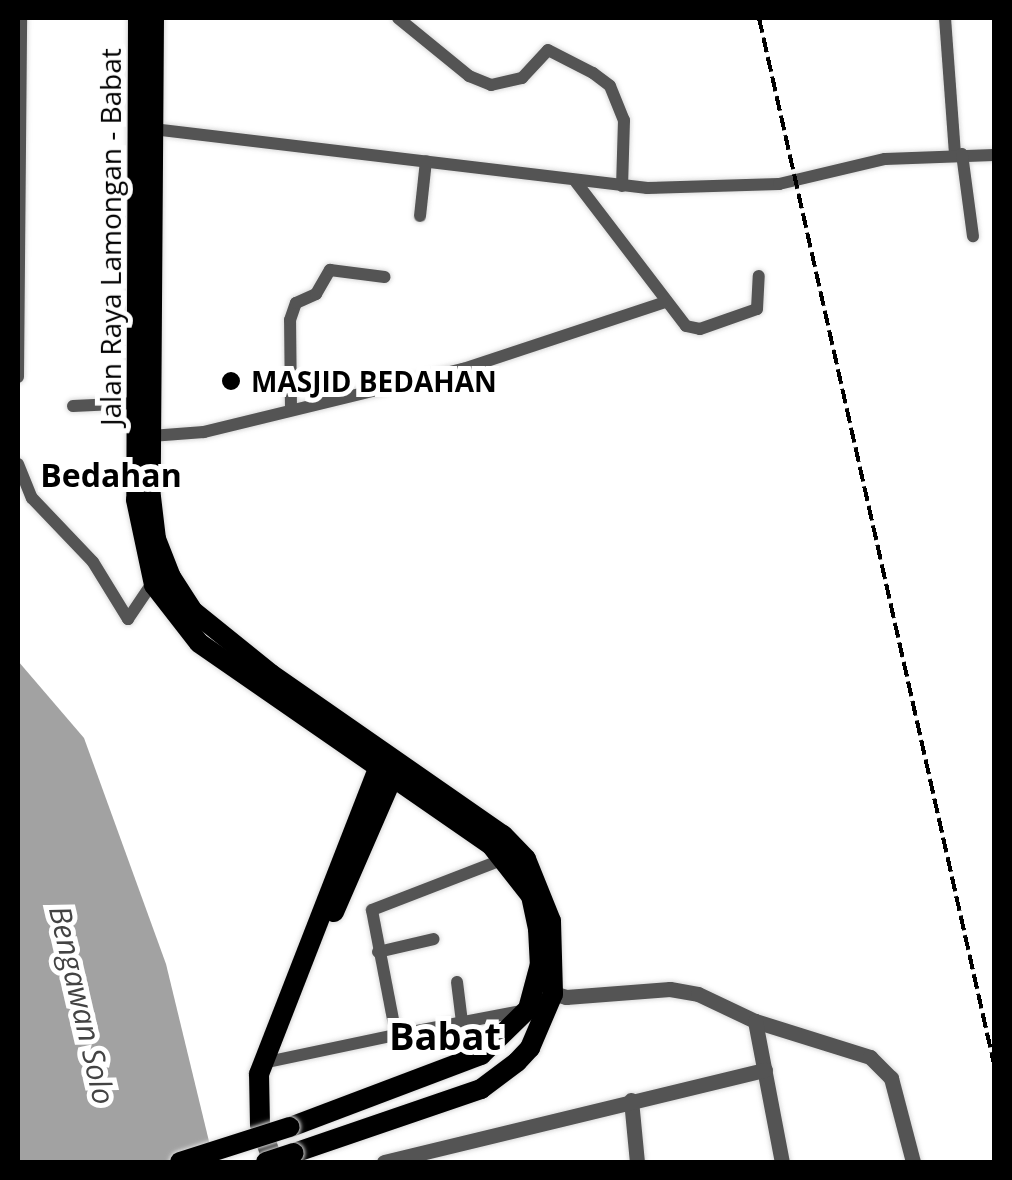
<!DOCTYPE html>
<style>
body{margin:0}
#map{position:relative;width:1012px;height:1180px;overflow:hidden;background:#fff;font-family:"Open Sans",sans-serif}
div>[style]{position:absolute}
.water>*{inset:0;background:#a2a2a2}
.roads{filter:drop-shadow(0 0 2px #dbdbdb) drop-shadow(0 0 2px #dbdbdb)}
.minor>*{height:12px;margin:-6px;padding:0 6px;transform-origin:6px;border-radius:6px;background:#545454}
.tertiary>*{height:15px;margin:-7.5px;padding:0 7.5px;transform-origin:7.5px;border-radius:7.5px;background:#545454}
.trunk>*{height:20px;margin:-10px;padding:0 10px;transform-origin:10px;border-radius:10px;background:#000}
.rail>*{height:4px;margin-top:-2px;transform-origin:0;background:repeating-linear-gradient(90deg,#000 0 15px,transparent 0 20px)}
.bridges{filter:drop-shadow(0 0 2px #dbdbdb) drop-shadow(0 0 2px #dbdbdb)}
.trunk-bridge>*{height:20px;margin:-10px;padding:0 10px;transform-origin:10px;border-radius:10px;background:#000}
.dots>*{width:28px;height:28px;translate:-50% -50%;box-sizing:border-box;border:5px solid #fff;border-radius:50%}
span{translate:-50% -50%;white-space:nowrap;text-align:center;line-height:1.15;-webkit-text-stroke:10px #fff;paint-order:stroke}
.street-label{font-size:28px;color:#000}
.poi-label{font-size:28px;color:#000;font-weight:700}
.left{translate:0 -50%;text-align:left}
.water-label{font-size:30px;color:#434343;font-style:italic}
.quarter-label{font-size:32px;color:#000;font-weight:700}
.district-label{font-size:38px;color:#000;font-weight:700}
.frame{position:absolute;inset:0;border:20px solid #000;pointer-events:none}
</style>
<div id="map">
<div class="water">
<i style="clip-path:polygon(18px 661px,84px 738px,166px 964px,214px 1162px,18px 1162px)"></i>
</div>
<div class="roads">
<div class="minor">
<i style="left:398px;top:18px;width:92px;rotate:39.2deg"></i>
<i style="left:469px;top:76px;width:24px;rotate:22deg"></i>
<i style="left:491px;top:85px;width:32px;rotate:-13deg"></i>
<i style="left:522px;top:78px;width:38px;rotate:-47deg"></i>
<i style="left:548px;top:50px;width:51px;rotate:27.1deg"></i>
<i style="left:593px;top:73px;width:21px;rotate:37deg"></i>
<i style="left:610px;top:86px;width:37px;rotate:68deg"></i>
<i style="left:624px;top:120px;width:66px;rotate:91.7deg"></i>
<i style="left:945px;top:18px;width:136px;rotate:85.8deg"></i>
<i style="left:153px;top:129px;width:498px;rotate:6.8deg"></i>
<i style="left:647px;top:188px;width:132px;rotate:-1.7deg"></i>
<i style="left:779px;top:184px;width:109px;rotate:-13.3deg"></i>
<i style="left:885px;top:159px;width:109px;rotate:-2.1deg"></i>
<i style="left:962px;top:154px;width:83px;rotate:82.4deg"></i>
<i style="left:576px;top:182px;width:181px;rotate:52.6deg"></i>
<i style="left:686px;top:326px;width:14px;rotate:12deg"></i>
<i style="left:700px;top:329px;width:60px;rotate:-19.3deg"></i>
<i style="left:757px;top:309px;width:33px;rotate:-87deg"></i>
<i style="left:420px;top:216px;width:55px;rotate:-83.8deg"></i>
<i style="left:18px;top:377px;width:359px;rotate:-89.5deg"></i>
<i style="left:73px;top:406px;width:63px;rotate:-2.7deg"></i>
<i style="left:291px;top:410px;width:90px;rotate:-90.6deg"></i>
<i style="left:290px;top:320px;width:18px;rotate:-71deg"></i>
<i style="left:296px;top:303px;width:22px;rotate:-24deg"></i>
<i style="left:316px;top:294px;width:28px;rotate:-60deg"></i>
<i style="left:330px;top:270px;width:55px;rotate:7.3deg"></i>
<i style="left:151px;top:436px;width:53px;rotate:-4.3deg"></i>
<i style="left:204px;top:432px;width:267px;rotate:-13.7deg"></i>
<i style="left:463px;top:369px;width:214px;rotate:-18.3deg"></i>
<i style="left:18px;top:464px;width:37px;rotate:68deg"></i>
<i style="left:32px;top:498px;width:88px;rotate:46.4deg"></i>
<i style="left:93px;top:562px;width:67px;rotate:58.4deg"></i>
<i style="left:128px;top:619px;width:45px;rotate:-56deg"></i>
<i style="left:378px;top:952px;width:57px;rotate:-13.1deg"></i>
<i style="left:457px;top:982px;width:40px;rotate:82.9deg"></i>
<i style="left:396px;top:1035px;width:132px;rotate:-10.9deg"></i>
<i style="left:263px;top:1063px;width:136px;rotate:-11.9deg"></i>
<i style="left:396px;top:1035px;width:127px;rotate:-100.9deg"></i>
<i style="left:372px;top:910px;width:142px;rotate:-21.1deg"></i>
</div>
<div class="tertiary">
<i style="left:543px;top:990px;width:24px;rotate:17deg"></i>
<i style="left:566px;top:997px;width:104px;rotate:-4.4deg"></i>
<i style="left:670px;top:989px;width:28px;rotate:10deg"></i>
<i style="left:698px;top:994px;width:63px;rotate:25.3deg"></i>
<i style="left:755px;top:1021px;width:121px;rotate:17.4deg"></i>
<i style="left:870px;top:1057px;width:30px;rotate:45deg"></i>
<i style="left:891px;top:1078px;width:87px;rotate:75.3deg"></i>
<i style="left:755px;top:1021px;width:144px;rotate:79.2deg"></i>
<i style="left:631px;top:1100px;width:62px;rotate:84.5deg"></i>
<i style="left:384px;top:1162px;width:392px;rotate:-13.6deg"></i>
</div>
<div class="trunk">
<i style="left:138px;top:18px;width:482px;rotate:90.2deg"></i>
<i style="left:136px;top:500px;width:87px;rotate:78deg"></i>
<i style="left:154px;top:585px;width:73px;rotate:52.2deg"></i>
<i style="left:199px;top:643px;width:355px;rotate:34.7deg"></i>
<i style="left:491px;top:845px;width:65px;rotate:51.9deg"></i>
<i style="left:531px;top:896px;width:34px;rotate:78deg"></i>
<i style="left:538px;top:929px;width:35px;rotate:87deg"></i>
<i style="left:540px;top:964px;width:47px;rotate:104.9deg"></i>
<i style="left:528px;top:1009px;width:66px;rotate:135.6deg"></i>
<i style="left:481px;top:1055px;width:204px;rotate:159.3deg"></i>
<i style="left:154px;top:18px;width:479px;rotate:90.4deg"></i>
<i style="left:151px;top:497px;width:42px;rotate:83.2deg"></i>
<i style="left:156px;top:539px;width:41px;rotate:68.5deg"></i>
<i style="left:171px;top:577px;width:40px;rotate:57.1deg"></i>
<i style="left:193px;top:611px;width:100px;rotate:38.9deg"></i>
<i style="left:271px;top:674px;width:282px;rotate:34.8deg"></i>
<i style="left:503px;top:835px;width:33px;rotate:46deg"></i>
<i style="left:526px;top:859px;width:67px;rotate:68deg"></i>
<i style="left:551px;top:921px;width:73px;rotate:88.4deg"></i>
<i style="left:553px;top:994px;width:59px;rotate:113.1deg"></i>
<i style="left:530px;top:1048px;width:19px;rotate:133deg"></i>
<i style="left:517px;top:1062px;width:45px;rotate:143.1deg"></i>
<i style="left:481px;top:1089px;width:198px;rotate:161.1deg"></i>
<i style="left:334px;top:912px;width:160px;rotate:-66.5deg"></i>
<i style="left:273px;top:1162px;width:39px;rotate:-109deg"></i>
<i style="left:260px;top:1125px;width:51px;rotate:-91.1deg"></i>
<i style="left:259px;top:1074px;width:341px;rotate:-68.7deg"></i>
</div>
</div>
<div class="rail">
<i style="left:759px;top:18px;width:1072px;rotate:77.34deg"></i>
</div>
<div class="bridges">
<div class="trunk-bridge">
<i style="left:180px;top:1162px;width:115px;rotate:-17.7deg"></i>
<i style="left:266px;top:1162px;width:29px;rotate:-18deg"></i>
</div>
</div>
<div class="dots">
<i style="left:231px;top:381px;background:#000"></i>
</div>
<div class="street-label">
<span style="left:110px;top:237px;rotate:-90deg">Jalan Raya Lamongan - Babat</span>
</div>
<div class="poi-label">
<span class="left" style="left:251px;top:381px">MASJID BEDAHAN</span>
</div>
<div class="water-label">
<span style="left:82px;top:1005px;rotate:77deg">Bengawan Solo</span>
</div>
<div class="quarter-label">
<span style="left:111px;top:475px">Bedahan</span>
</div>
<div class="district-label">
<span style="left:445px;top:1036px">Babat</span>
</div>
<div class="frame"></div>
</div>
